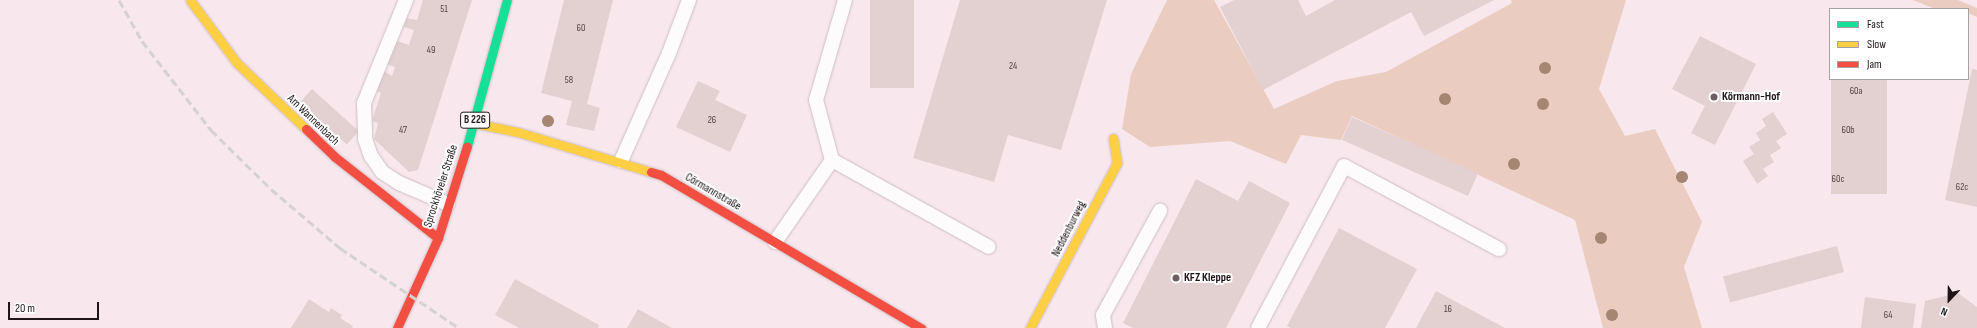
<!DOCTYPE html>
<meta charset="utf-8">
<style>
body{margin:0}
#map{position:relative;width:1977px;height:328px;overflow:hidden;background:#f8e7ed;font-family:"Sofia Sans Condensed",sans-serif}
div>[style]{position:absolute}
.green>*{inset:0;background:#eacdc0}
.building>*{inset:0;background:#e3d0d1;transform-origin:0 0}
.roads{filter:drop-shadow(0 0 1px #cdbfc4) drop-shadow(0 0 1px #cdbfc4)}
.lane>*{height:14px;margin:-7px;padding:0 7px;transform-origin:7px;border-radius:7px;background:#fefbfc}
.fast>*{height:9px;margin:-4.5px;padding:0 4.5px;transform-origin:4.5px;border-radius:4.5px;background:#16e098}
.slow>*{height:9px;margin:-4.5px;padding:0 4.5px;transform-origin:4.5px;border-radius:4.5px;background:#ffcf43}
.jam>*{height:9px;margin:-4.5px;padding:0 4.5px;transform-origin:4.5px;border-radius:4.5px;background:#f24e42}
.rail>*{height:3px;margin-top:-1.5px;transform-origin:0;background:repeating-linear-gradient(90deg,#d6d1d3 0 8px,transparent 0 12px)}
.trees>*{width:12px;height:12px;margin:-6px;border-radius:50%;background:#a58672}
.dots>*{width:11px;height:11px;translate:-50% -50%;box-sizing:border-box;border:2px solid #fff;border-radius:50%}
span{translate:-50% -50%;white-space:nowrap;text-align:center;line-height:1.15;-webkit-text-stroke:4px #fff;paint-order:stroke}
.number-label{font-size:10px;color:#514346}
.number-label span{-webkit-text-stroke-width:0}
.shield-label span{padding:1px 3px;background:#fff;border:1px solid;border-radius:3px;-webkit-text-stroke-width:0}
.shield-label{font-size:11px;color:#201418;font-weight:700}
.poi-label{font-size:12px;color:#201418;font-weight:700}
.left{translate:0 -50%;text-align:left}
.street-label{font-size:12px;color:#201418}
.legend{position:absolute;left:1829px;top:8px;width:140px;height:72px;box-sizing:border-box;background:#fff;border:1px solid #a6a1a3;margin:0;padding:5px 7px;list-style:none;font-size:12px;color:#201418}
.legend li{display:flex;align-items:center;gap:8px;height:20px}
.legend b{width:20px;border:1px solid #a6a1a3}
.north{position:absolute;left:1929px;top:280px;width:40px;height:40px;-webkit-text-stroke:3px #fff;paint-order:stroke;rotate:202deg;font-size:11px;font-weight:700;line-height:16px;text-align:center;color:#201418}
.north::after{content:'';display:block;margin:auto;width:14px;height:18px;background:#201418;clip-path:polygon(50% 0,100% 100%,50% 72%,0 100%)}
.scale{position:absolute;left:8px;top:302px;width:91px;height:18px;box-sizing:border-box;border:2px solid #201418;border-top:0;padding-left:5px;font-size:12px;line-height:14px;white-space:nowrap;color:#201418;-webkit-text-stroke:3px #fff;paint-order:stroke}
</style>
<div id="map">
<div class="green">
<i style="clip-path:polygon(1167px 0,1214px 0,1274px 109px,1337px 81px,1386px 72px,1512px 3px,1511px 0,1626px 0,1599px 89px,1625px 136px,1655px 129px,1702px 222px,1684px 267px,1702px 328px,1603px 328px,1575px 220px,1352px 116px,1341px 140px,1301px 135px,1286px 164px,1230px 141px,1150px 147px,1122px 129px,1131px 74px)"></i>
<i style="clip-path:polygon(1913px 0,1958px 0,1977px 8px,1977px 17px,1968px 13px,1968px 9px,1935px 9px)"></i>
</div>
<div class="building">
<i style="clip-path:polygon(423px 0,472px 0,418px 170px,409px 172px,374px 139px,378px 123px,372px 121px,381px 93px,375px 90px,382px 70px,392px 76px,395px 67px,386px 64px,394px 40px,409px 45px,414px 30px,404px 27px,407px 18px,417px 20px)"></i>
<i style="clip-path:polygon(564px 0,613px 0,587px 104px,600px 108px,594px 131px,566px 125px,572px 101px,541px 93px)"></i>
<i style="left:870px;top:0;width:44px;height:88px"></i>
<i style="clip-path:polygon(960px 0,1107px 0,1061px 150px,1008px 135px,994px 182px,913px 158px)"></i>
<i style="clip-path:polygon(1234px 0,1298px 0,1306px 16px,1335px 0,1494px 0,1424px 36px,1411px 12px,1263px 90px,1220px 7px)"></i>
<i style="clip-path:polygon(1700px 36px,1756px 64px,1715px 145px,1691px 133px,1705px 106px,1672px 89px)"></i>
<i style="clip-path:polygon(1972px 69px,1977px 70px,1977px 207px,1945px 200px)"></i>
<i style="left:1831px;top:79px;width:56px;height:115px"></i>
<i style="clip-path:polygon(698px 81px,720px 91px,715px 100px,747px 115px,730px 152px,676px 127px)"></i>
<i style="left:312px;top:89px;width:63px;height:18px;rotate:42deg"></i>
<i style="clip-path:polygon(1773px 112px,1787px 134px,1776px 141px,1781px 148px,1770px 155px,1774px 162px,1763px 169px,1768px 176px,1757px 184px,1743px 161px,1754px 154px,1749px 147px,1760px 140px,1756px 133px,1766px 126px,1762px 119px)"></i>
<i style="left:1352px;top:117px;width:138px;height:25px;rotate:24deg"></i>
<i style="clip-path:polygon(1196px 179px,1238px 201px,1249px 181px,1290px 203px,1226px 328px,1133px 328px,1123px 323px)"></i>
<i style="clip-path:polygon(1339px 228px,1417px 269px,1385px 328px,1291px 328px,1287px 326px)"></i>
<i style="left:1837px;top:246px;width:27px;height:118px;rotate:75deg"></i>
<i style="clip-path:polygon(515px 279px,599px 325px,598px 328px,519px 328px,495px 315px)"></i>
<i style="clip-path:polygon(1436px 291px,1505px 328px,1416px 328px)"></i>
<i style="clip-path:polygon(1958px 293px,1977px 307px,1977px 328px,1921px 328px,1925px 301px)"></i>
<i style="clip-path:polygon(1865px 297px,1916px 304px,1913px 328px,1861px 328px)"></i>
<i style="clip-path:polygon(309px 299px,329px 312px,331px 308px,342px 315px,340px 318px,353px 326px,352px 328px,291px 328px)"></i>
<i style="clip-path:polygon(638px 309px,672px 328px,627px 328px)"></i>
</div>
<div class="roads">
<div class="lane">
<i style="left:406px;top:0;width:111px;rotate:112.2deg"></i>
<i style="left:364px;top:103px;width:36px;rotate:88deg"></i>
<i style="left:365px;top:139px;width:18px;rotate:71deg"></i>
<i style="left:371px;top:156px;width:19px;rotate:55deg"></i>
<i style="left:382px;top:172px;width:20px;rotate:33deg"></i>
<i style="left:399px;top:183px;width:53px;rotate:23.2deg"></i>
<i style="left:832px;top:160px;width:179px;rotate:29deg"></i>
<i style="left:621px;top:161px;width:118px;rotate:-66deg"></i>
<i style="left:669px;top:53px;width:57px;rotate:-69.3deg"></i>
<i style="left:775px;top:242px;width:100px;rotate:-55.2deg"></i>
<i style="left:832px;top:160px;width:62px;rotate:-104.9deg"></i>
<i style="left:816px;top:100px;width:104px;rotate:-73.8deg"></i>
<i style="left:1105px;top:328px;width:13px;rotate:-99deg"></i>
<i style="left:1103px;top:315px;width:119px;rotate:-61.3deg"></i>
<i style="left:1258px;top:328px;width:183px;rotate:-62deg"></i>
<i style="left:1344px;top:166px;width:176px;rotate:28.2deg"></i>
</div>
<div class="fast">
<i style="left:467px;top:146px;width:151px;rotate:-74.7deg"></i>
</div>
<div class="slow">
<i style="left:190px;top:0;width:79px;rotate:53.3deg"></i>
<i style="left:237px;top:63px;width:95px;rotate:43.7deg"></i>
<i style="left:474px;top:123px;width:45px;rotate:11.6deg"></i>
<i style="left:518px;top:132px;width:139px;rotate:16.7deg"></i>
<i style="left:1030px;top:328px;width:187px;rotate:-62.2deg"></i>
<i style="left:1117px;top:163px;width:25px;rotate:-99deg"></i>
</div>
<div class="jam">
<i style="left:306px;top:129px;width:40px;rotate:44deg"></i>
<i style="left:335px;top:157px;width:131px;rotate:38.2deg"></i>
<i style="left:651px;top:172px;width:10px;rotate:17deg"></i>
<i style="left:661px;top:175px;width:302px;rotate:30.5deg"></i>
<i style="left:397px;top:328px;width:99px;rotate:-65.5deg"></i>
<i style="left:438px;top:238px;width:96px;rotate:-72.5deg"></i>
</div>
</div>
<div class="rail">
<i style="left:119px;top:0;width:47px;rotate:60.7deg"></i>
<i style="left:142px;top:41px;width:113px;rotate:52.2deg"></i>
<i style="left:211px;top:130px;width:84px;rotate:44.5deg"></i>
<i style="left:271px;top:189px;width:91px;rotate:40.5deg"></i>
<i style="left:340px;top:248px;width:143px;rotate:33.9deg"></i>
</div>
<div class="trees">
<i style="left:1545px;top:68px"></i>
<i style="left:1445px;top:99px"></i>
<i style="left:1543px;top:104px"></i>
<i style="left:548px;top:121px"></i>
<i style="left:1514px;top:164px"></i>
<i style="left:1682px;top:177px"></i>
<i style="left:1601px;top:238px"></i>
<i style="left:1612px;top:315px"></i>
</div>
<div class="dots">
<i style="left:1714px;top:97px;background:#6c5e63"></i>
<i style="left:1176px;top:278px;background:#6c5e63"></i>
</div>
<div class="number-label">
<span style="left:444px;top:10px">51</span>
<span style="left:581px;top:29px">60</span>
<span style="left:431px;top:51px">49</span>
<span style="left:1013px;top:67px">24</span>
<span style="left:569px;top:81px">58</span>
<span style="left:1856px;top:92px">60a</span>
<span style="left:712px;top:121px">26</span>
<span style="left:403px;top:131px">47</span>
<span style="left:1848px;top:131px">60b</span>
<span style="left:1838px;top:180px">60c</span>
<span style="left:1962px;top:188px">62c</span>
<span style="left:1448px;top:310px">16</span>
<span style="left:1888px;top:316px">64</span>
</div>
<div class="shield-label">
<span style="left:475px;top:120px">B 226</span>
</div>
<div class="poi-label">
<span class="left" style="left:1722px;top:97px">Körmann-Hof</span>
<span class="left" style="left:1184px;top:278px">KFZ Kleppe</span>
</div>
<div class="street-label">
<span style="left:313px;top:120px;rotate:44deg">Am Wannenbach</span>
<span style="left:441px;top:186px;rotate:-72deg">Sprockhöveler Straße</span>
<span style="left:713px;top:192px;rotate:30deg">Cörmannstraße</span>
<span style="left:1069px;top:229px;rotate:-63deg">Neddenburweg</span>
</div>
<ul class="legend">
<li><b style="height:5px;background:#16e098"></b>Fast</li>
<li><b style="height:5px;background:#ffcf43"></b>Slow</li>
<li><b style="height:5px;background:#f24e42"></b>Jam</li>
</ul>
<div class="north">N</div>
<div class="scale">20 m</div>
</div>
